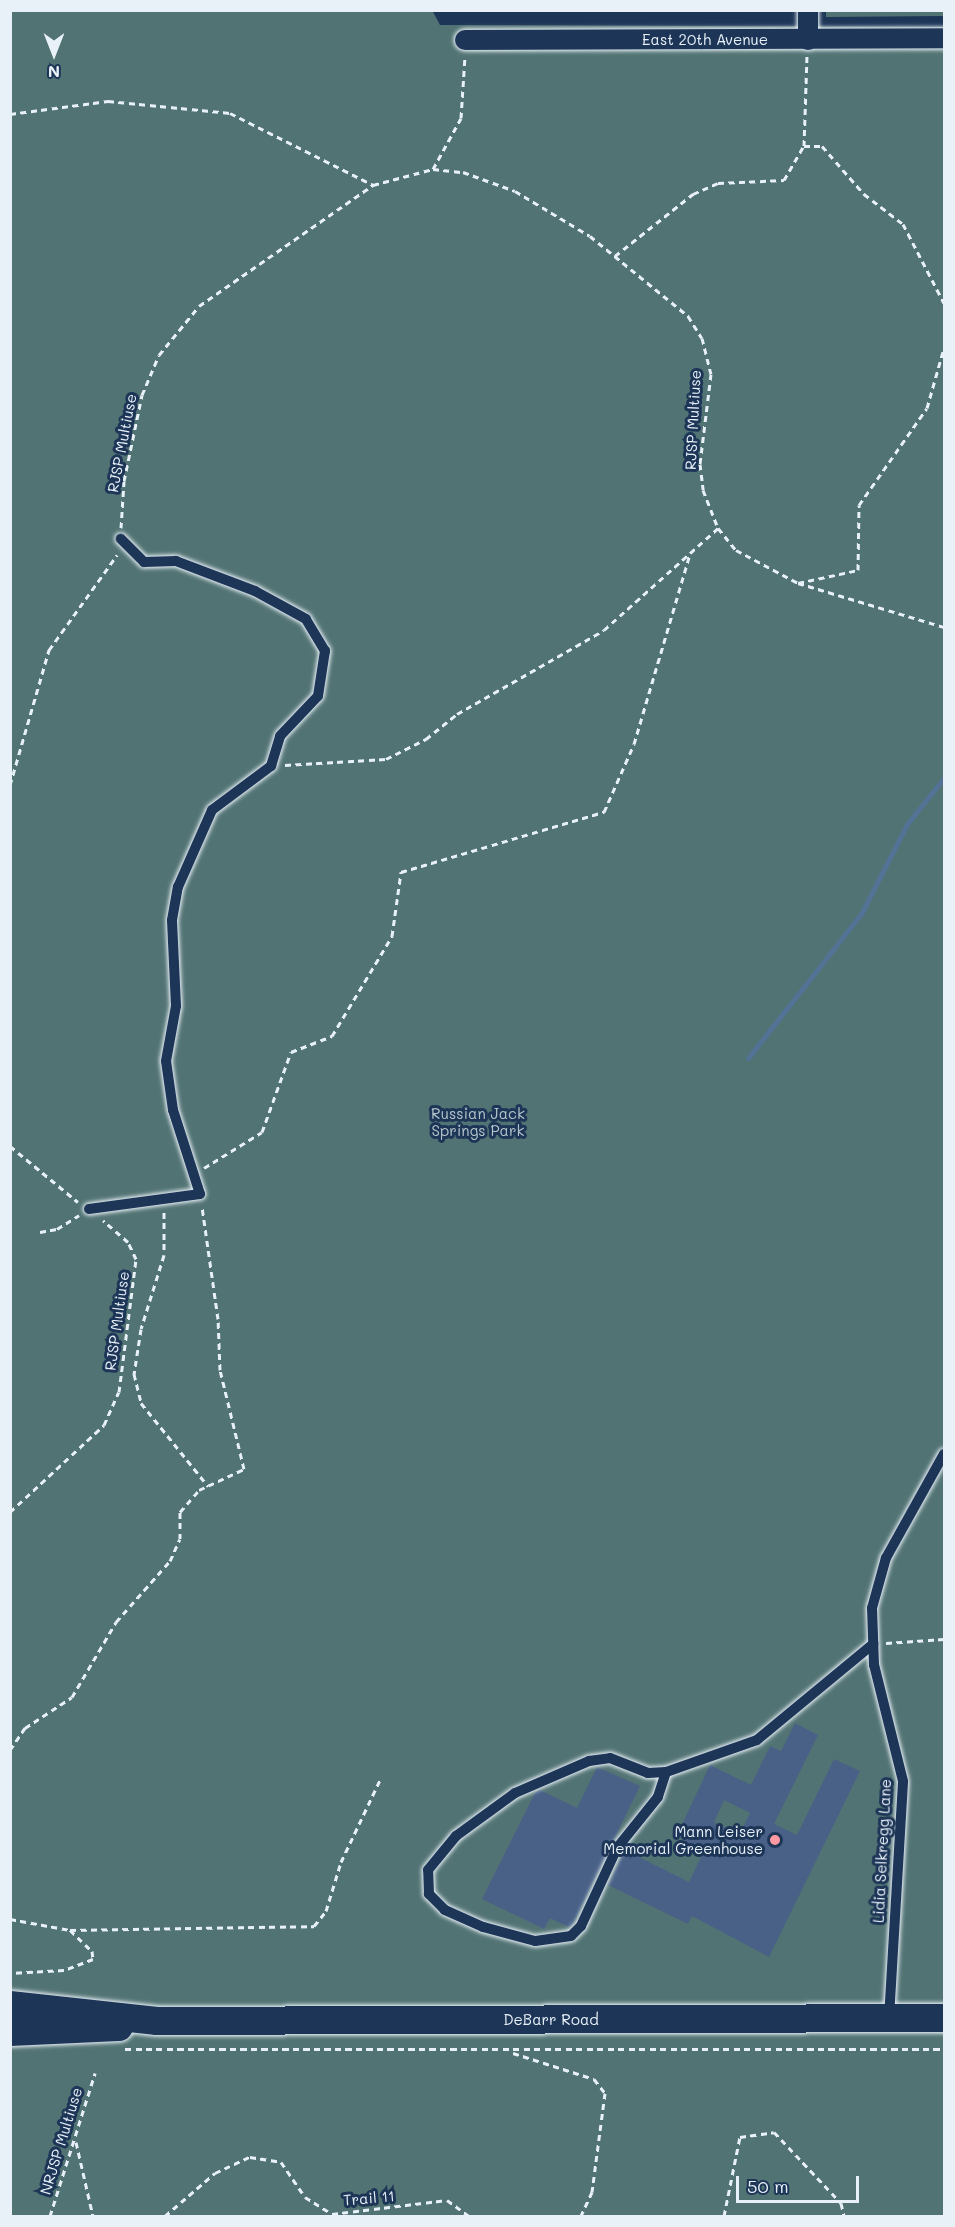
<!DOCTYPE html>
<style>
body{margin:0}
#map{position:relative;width:955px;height:2227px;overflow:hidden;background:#1d3557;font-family:Mali,sans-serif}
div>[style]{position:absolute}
.green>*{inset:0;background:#527373}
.stream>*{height:5px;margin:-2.5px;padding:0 2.5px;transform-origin:2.5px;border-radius:2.5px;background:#537396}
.building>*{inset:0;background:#496187}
.path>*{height:3px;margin-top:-1.5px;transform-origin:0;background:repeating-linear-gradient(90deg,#e8f1f8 0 6px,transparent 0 10.5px)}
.roads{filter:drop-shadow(0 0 2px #e8f1f8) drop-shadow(0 0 2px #e8f1f8)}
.lane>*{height:10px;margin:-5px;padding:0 5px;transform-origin:5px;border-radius:5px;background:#1d3557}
.street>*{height:20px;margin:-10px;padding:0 10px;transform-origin:10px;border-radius:10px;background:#1d3557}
.secondary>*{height:28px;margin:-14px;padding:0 14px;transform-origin:14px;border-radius:14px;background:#1d3557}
.dots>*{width:16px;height:16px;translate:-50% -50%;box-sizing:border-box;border:3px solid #1d3557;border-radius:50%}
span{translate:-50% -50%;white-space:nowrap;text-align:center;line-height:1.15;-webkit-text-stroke:6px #1d3557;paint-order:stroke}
.street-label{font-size:15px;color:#e8f1f8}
.park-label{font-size:15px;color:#b4c5c9}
.poi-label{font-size:15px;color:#e8f1f8}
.right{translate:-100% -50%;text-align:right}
.frame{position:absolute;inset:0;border:12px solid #e8f1f8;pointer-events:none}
.north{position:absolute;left:24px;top:24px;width:60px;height:60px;-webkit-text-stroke:4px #1d3557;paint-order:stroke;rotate:180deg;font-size:16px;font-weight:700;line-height:24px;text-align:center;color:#e8f1f8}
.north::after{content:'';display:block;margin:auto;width:21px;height:27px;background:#e8f1f8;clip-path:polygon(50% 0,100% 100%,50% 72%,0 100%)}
.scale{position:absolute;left:736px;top:2176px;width:123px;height:27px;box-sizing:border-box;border:3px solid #e8f1f8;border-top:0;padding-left:8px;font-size:18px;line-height:21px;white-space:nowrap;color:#e8f1f8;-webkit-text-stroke:4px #1d3557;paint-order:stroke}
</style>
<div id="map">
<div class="green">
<i style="clip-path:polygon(432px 10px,440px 25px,944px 27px,944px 2216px,11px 2216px,11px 11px)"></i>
<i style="clip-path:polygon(826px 11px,944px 11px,944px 16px,826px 17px)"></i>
</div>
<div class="stream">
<i style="left:748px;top:1058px;width:183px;rotate:-51.9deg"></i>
<i style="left:861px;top:914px;width:101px;rotate:-62.9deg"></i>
<i style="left:907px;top:824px;width:59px;rotate:-51.2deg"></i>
</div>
<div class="building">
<i style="clip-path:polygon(evenodd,795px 1723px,818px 1735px,774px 1824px,797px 1835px,834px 1759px,860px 1771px,769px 1957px,692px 1916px,688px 1924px,608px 1885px,625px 1850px,689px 1882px,702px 1855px,677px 1835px,710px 1765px,751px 1785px,770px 1746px,781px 1751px,795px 1723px,724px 1800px,750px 1813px,739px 1835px,714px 1822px,724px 1800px)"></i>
<i style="clip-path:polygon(597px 1767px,640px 1786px,573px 1924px,569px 1927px,550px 1918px,544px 1929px,482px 1899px,535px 1793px,540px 1790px,577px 1808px)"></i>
</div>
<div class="path">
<i style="left:10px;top:114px;width:99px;rotate:-7.6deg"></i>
<i style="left:108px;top:101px;width:123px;rotate:5.6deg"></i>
<i style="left:230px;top:113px;width:160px;rotate:26.7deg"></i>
<i style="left:804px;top:146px;width:91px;rotate:-88.1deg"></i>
<i style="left:433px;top:169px;width:58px;rotate:-61.2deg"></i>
<i style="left:461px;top:118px;width:62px;rotate:-86.3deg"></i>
<i style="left:615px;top:256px;width:100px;rotate:-38.5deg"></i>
<i style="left:693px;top:194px;width:27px;rotate:-24deg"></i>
<i style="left:718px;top:183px;width:66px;rotate:-2.6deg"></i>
<i style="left:784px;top:180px;width:39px;rotate:-60deg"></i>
<i style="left:804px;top:146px;width:18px"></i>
<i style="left:822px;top:146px;width:64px;rotate:48.8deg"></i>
<i style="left:864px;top:194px;width:49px;rotate:37.6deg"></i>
<i style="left:903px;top:224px;width:89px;rotate:62.6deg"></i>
<i style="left:121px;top:528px;width:47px;rotate:-86.3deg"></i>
<i style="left:124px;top:481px;width:88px;rotate:-78.2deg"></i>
<i style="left:142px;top:395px;width:43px;rotate:-67deg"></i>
<i style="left:159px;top:355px;width:63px;rotate:-50.8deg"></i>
<i style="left:199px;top:306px;width:212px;rotate:-34.8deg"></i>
<i style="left:373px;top:185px;width:62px;rotate:-14.9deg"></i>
<i style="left:433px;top:169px;width:30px;rotate:6deg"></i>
<i style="left:463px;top:172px;width:55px;rotate:20.1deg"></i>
<i style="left:515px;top:191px;width:87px;rotate:31deg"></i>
<i style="left:590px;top:236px;width:127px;rotate:39.2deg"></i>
<i style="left:688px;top:316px;width:26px;rotate:58deg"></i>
<i style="left:702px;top:338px;width:37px;rotate:76deg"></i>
<i style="left:711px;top:374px;width:91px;rotate:97deg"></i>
<i style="left:700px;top:464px;width:26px;rotate:83deg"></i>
<i style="left:703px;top:490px;width:41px;rotate:68.5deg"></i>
<i style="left:718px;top:528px;width:28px;rotate:51deg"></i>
<i style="left:736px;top:550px;width:70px;rotate:28deg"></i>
<i style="left:798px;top:583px;width:152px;rotate:16.8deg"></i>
<i style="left:798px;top:583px;width:61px;rotate:-12.2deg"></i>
<i style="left:858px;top:570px;width:65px;rotate:-89.1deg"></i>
<i style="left:859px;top:505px;width:118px;rotate:-55deg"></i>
<i style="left:927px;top:408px;width:62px;rotate:-74.2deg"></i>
<i style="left:285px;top:765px;width:101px;rotate:-3.4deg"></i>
<i style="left:386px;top:759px;width:45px;rotate:-26.6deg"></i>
<i style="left:426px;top:739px;width:40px;rotate:-39deg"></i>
<i style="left:457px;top:714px;width:169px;rotate:-29.7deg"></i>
<i style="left:604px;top:630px;width:153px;rotate:-41.8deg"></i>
<i style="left:10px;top:785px;width:141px;rotate:-73.9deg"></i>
<i style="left:49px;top:650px;width:117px;rotate:-54.4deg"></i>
<i style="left:10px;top:1146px;width:88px;rotate:39.5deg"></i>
<i style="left:204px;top:1168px;width:68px;rotate:-31.8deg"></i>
<i style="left:262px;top:1132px;width:85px;rotate:-70.1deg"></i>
<i style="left:291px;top:1052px;width:44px;rotate:-21.3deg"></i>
<i style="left:332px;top:1036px;width:117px;rotate:-59deg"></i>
<i style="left:392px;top:936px;width:65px;rotate:-82deg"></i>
<i style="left:401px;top:872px;width:212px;rotate:-16.5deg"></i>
<i style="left:604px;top:812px;width:74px;rotate:-66.2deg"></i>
<i style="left:634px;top:744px;width:198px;rotate:-73.6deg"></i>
<i style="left:164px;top:1212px;width:43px;rotate:90deg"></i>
<i style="left:164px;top:1255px;width:77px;rotate:107.3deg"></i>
<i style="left:141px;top:1329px;width:46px;rotate:98.8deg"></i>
<i style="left:134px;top:1374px;width:30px;rotate:76deg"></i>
<i style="left:141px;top:1403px;width:107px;rotate:51.1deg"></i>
<i style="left:40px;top:1232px;width:17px;rotate:-10deg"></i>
<i style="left:57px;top:1229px;width:26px;rotate:-32deg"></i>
<i style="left:10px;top:1512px;width:128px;rotate:-42.8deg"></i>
<i style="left:104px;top:1425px;width:36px;rotate:-66deg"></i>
<i style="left:119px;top:1392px;width:134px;rotate:-82.7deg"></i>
<i style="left:136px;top:1259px;width:19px;rotate:-115deg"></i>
<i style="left:128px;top:1242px;width:33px;rotate:-139deg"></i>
<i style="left:886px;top:1643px;width:58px;rotate:-3.9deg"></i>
<i style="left:10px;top:1750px;width:27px;rotate:-56deg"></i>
<i style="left:25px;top:1728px;width:56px;rotate:-33.4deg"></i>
<i style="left:72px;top:1697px;width:87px;rotate:-59.6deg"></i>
<i style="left:116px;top:1622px;width:81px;rotate:-48.5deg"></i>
<i style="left:170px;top:1561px;width:24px;rotate:-66deg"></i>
<i style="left:180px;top:1539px;width:27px;rotate:-90deg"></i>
<i style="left:180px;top:1512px;width:29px;rotate:-49deg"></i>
<i style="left:199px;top:1490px;width:50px;rotate:-25deg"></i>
<i style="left:244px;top:1469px;width:102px;rotate:-103.6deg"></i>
<i style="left:220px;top:1370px;width:51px;rotate:-92.2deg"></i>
<i style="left:218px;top:1319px;width:114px;rotate:-98.1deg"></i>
<i style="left:10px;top:1919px;width:61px;rotate:10.4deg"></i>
<i style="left:70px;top:1930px;width:30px;rotate:44deg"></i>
<i style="left:92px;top:1951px;width:8px;rotate:83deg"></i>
<i style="left:93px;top:1959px;width:31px;rotate:159deg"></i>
<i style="left:64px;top:1970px;width:54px;rotate:176.8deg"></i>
<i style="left:70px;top:1930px;width:244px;rotate:-0.9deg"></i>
<i style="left:314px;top:1926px;width:19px;rotate:-51deg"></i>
<i style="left:326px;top:1911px;width:51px;rotate:-73deg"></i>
<i style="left:341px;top:1862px;width:91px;rotate:-64.6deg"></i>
<i style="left:125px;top:2049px;width:819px"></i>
<i style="left:513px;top:2053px;width:85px;rotate:17.8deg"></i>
<i style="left:594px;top:2079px;width:18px;rotate:52deg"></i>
<i style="left:605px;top:2093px;width:100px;rotate:97.5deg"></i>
<i style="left:592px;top:2192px;width:26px;rotate:115deg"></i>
<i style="left:76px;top:2142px;width:76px;rotate:77.1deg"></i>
<i style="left:50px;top:2216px;width:150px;rotate:-72.5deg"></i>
<i style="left:165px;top:2216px;width:66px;rotate:-40.7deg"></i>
<i style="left:215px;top:2173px;width:38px;rotate:-25deg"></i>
<i style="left:250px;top:2157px;width:31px;rotate:9deg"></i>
<i style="left:281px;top:2162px;width:42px;rotate:55.6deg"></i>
<i style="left:305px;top:2197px;width:32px;rotate:32deg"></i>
<i style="left:332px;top:2214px;width:116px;rotate:-6.9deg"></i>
<i style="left:447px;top:2200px;width:27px;rotate:36deg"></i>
<i style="left:724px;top:2216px;width:81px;rotate:-78.6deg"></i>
<i style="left:740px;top:2137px;width:34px;rotate:-8deg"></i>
<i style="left:774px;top:2132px;width:98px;rotate:46.7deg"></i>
<i style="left:841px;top:2203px;width:13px;rotate:77deg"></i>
</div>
<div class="roads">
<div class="lane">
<i style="left:89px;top:1209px;width:112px;rotate:-7.7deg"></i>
<i style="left:200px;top:1194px;width:88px;rotate:-107.8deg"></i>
<i style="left:173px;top:1110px;width:49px;rotate:-98.1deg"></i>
<i style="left:166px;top:1061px;width:56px;rotate:-79.7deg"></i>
<i style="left:176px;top:1006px;width:86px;rotate:-92.7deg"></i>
<i style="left:172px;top:920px;width:34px;rotate:-80deg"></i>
<i style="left:178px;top:887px;width:84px;rotate:-66.2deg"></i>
<i style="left:212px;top:810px;width:74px;rotate:-36.7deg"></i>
<i style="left:271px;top:766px;width:31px;rotate:-73deg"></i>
<i style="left:280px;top:736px;width:55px;rotate:-46.5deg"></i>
<i style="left:318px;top:696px;width:46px;rotate:-81.2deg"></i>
<i style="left:325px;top:651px;width:37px;rotate:-121deg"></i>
<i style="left:306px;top:619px;width:58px;rotate:-151.2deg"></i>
<i style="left:255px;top:591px;width:85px;rotate:-159.2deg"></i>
<i style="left:176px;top:561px;width:32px;rotate:178deg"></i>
<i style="left:144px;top:562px;width:33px;rotate:-135deg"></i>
<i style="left:666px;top:1772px;width:26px;rotate:108deg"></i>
<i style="left:658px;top:1797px;width:65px;rotate:128.8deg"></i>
<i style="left:617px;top:1848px;width:86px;rotate:114.8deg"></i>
<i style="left:581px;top:1926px;width:14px;rotate:135deg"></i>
<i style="left:571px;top:1936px;width:36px;rotate:172deg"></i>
<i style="left:535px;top:1941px;width:54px;rotate:-164.9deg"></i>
<i style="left:483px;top:1927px;width:42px;rotate:-155.9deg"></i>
<i style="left:445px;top:1910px;width:23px;rotate:-135deg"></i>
<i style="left:429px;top:1894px;width:24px;rotate:-92deg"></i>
<i style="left:428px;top:1870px;width:44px;rotate:-50.5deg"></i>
<i style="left:456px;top:1836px;width:73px;rotate:-36.1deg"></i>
<i style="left:515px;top:1793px;width:81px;rotate:-23.4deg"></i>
<i style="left:589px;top:1761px;width:21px;rotate:-8deg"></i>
<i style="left:610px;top:1758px;width:41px;rotate:21.5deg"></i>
<i style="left:648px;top:1773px;width:18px;rotate:-3deg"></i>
<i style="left:666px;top:1772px;width:96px;rotate:-19.4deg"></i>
<i style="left:757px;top:1740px;width:151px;rotate:-39.6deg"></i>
<i style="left:889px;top:2018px;width:237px;rotate:-86.6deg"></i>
<i style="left:903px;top:1781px;width:120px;rotate:-104deg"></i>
<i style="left:874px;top:1665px;width:57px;rotate:-92deg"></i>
<i style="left:872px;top:1608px;width:52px;rotate:-74.4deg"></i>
<i style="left:886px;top:1558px;width:119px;rotate:-60.9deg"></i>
</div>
<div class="street">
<i style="left:465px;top:40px;width:479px;rotate:-0.2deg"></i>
<i style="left:808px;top:40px;width:30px;rotate:-90deg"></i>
</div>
<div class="secondary">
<i style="left:10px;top:2005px;width:148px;rotate:6.2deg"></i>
<i style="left:157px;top:2021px;width:787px;rotate:-0.22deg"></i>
<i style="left:10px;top:2032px;width:109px;rotate:-2.6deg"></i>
</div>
</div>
<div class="dots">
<i style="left:775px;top:1840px;background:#ff9aa2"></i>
</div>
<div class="street-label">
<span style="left:705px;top:40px">East 20th Avenue</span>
<span style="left:693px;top:420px;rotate:-87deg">RJSP Multiuse</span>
<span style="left:122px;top:443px;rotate:-79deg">RJSP Multiuse</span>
<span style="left:117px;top:1321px;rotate:-82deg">RJSP Multiuse</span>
<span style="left:882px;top:1851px;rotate:-87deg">Lidia Selkregg Lane</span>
<span style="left:551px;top:2020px">DeBarr Road</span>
<span style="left:61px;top:2141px;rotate:-73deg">NRJSP Multiuse</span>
<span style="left:369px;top:2198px;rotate:-5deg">Trail 11</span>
</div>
<div class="park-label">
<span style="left:478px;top:1122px">Russian Jack<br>Springs Park</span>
</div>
<div class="poi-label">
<span class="right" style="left:763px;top:1840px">Mann Leiser<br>Memorial Greenhouse</span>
</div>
<div class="frame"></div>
<div class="north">N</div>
<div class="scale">50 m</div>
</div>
